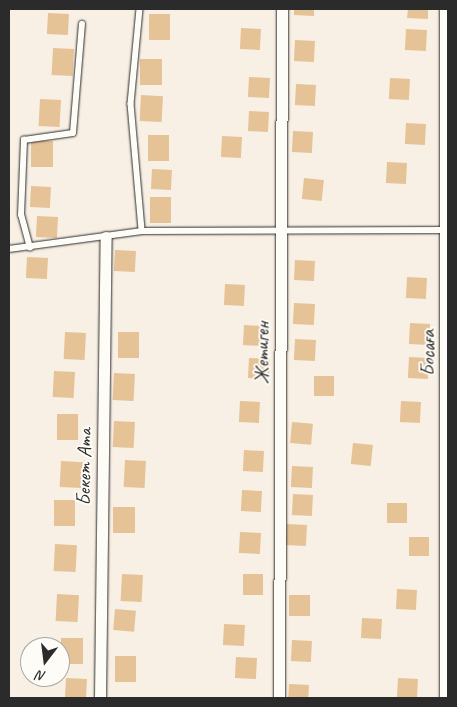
<!DOCTYPE html>
<meta charset="utf-8">
<style>
body{margin:0}
#map{position:relative;width:457px;height:707px;overflow:hidden;background:#f8f0e4;font-family:Caveat,sans-serif}
div>[style]{position:absolute}
.building>*{inset:0;background:#e6c297;transform-origin:0 0}
.roads{filter:drop-shadow(0 0 1px #2b2b2b) drop-shadow(0 0 1px #2b2b2b)}
.lane>*{height:5.5px;margin:-2.75px;padding:0 2.75px;transform-origin:2.75px;border-radius:2.75px;background:#fdfcf7}
.street>*{height:11px;margin:-5.5px;padding:0 5.5px;transform-origin:5.5px;border-radius:5.5px;background:#fdfcf7}
span{translate:-50% -50%;white-space:nowrap;text-align:center;line-height:1.15;-webkit-text-stroke:4px #fdfcf7;paint-order:stroke}
.street-label{font-size:20px;color:#2b2b2b}
.frame{position:absolute;inset:0;border:10px solid #2b2b2b;pointer-events:none}
.north{position:absolute;left:20px;top:637px;width:50px;height:50px;box-sizing:border-box;background:#fdfcf7;border:1px solid #a9a8a5;border-radius:50%;rotate:195deg;font-size:14px;font-weight:700;line-height:20px;text-align:center;color:#2b2b2b}
.north::after{content:'';display:block;margin:auto;width:18px;height:22px;background:#2b2b2b;clip-path:polygon(50% 0,100% 100%,50% 72%,0 100%)}
</style>
<div id="map">
<div class="building">
<i style="clip-path:polygon(294px 9px,314px 9px,314px 16px,294px 15px)"></i>
<i style="clip-path:polygon(408px 9px,428px 9px,428px 19px,407px 18px)"></i>
<i style="left:48px;top:13px;width:21px;height:21px;rotate:3deg"></i>
<i style="left:149px;top:14px;width:21px;height:26px"></i>
<i style="left:241px;top:28px;width:20px;height:21px;rotate:3deg"></i>
<i style="left:406px;top:29px;width:21px;height:21px;rotate:3deg"></i>
<i style="left:295px;top:40px;width:20px;height:21px;rotate:3deg"></i>
<i style="left:53px;top:48px;width:21px;height:27px;rotate:3deg"></i>
<i style="left:140px;top:59px;width:22px;height:26px"></i>
<i style="left:249px;top:77px;width:21px;height:20px;rotate:3deg"></i>
<i style="left:390px;top:78px;width:20px;height:21px;rotate:3deg"></i>
<i style="left:296px;top:84px;width:20px;height:21px;rotate:3deg"></i>
<i style="left:141px;top:95px;width:22px;height:26px;rotate:3deg"></i>
<i style="left:40px;top:99px;width:21px;height:27px;rotate:3deg"></i>
<i style="left:249px;top:111px;width:20px;height:20px;rotate:3deg"></i>
<i style="left:406px;top:123px;width:20px;height:21px;rotate:3deg"></i>
<i style="left:293px;top:131px;width:20px;height:21px;rotate:3deg"></i>
<i style="left:148px;top:135px;width:21px;height:26px"></i>
<i style="left:222px;top:136px;width:20px;height:21px;rotate:3deg"></i>
<i style="left:31px;top:141px;width:22px;height:26px"></i>
<i style="left:387px;top:162px;width:20px;height:21px;rotate:3deg"></i>
<i style="left:152px;top:169px;width:20px;height:20px;rotate:3deg"></i>
<i style="left:304px;top:178px;width:20px;height:21px;rotate:6deg"></i>
<i style="left:31px;top:186px;width:20px;height:21px;rotate:3deg"></i>
<i style="left:150px;top:197px;width:21px;height:26px"></i>
<i style="left:37px;top:216px;width:21px;height:21px;rotate:3deg"></i>
<i style="left:115px;top:250px;width:21px;height:21px;rotate:3deg"></i>
<i style="left:27px;top:257px;width:21px;height:21px;rotate:3deg"></i>
<i style="left:295px;top:260px;width:20px;height:20px;rotate:3deg"></i>
<i style="left:407px;top:277px;width:20px;height:21px;rotate:3deg"></i>
<i style="left:225px;top:284px;width:20px;height:21px;rotate:3deg"></i>
<i style="left:294px;top:303px;width:21px;height:21px;rotate:3deg"></i>
<i style="left:410px;top:323px;width:20px;height:21px;rotate:3deg"></i>
<i style="left:244px;top:325px;width:21px;height:20px;rotate:3deg"></i>
<i style="left:65px;top:332px;width:21px;height:27px;rotate:3deg"></i>
<i style="left:118px;top:332px;width:21px;height:26px"></i>
<i style="left:295px;top:339px;width:21px;height:21px;rotate:3deg"></i>
<i style="left:409px;top:357px;width:20px;height:21px;rotate:3deg"></i>
<i style="left:249px;top:358px;width:21px;height:20px;rotate:3deg"></i>
<i style="left:54px;top:371px;width:21px;height:26px;rotate:3deg"></i>
<i style="left:114px;top:373px;width:21px;height:27px;rotate:3deg"></i>
<i style="left:314px;top:376px;width:20px;height:20px"></i>
<i style="left:240px;top:401px;width:20px;height:21px;rotate:3deg"></i>
<i style="left:401px;top:401px;width:20px;height:21px;rotate:3deg"></i>
<i style="left:57px;top:414px;width:21px;height:26px"></i>
<i style="left:114px;top:421px;width:21px;height:26px;rotate:3deg"></i>
<i style="left:292px;top:422px;width:21px;height:21px;rotate:5deg"></i>
<i style="left:353px;top:443px;width:20px;height:21px;rotate:6deg"></i>
<i style="left:244px;top:450px;width:20px;height:21px;rotate:3deg"></i>
<i style="left:125px;top:460px;width:21px;height:27px;rotate:3deg"></i>
<i style="left:61px;top:461px;width:22px;height:26px;rotate:3deg"></i>
<i style="left:292px;top:466px;width:21px;height:21px;rotate:3deg"></i>
<i style="left:242px;top:490px;width:20px;height:21px;rotate:3deg"></i>
<i style="left:293px;top:494px;width:20px;height:21px;rotate:3deg"></i>
<i style="left:54px;top:500px;width:21px;height:26px"></i>
<i style="left:387px;top:503px;width:20px;height:20px"></i>
<i style="left:113px;top:507px;width:22px;height:26px"></i>
<i style="left:287px;top:524px;width:20px;height:21px;rotate:3deg"></i>
<i style="left:240px;top:532px;width:21px;height:21px;rotate:3deg"></i>
<i style="left:409px;top:537px;width:20px;height:19px"></i>
<i style="left:55px;top:544px;width:22px;height:27px;rotate:3deg"></i>
<i style="left:122px;top:574px;width:21px;height:27px;rotate:3deg"></i>
<i style="left:243px;top:574px;width:20px;height:21px"></i>
<i style="left:397px;top:589px;width:20px;height:20px;rotate:3deg"></i>
<i style="left:57px;top:594px;width:22px;height:27px;rotate:3deg"></i>
<i style="left:289px;top:595px;width:21px;height:21px"></i>
<i style="left:115px;top:609px;width:21px;height:21px;rotate:5deg"></i>
<i style="left:362px;top:618px;width:20px;height:20px;rotate:3deg"></i>
<i style="left:224px;top:624px;width:21px;height:21px;rotate:3deg"></i>
<i style="left:61px;top:638px;width:22px;height:26px"></i>
<i style="left:292px;top:640px;width:20px;height:21px;rotate:3deg"></i>
<i style="left:115px;top:656px;width:21px;height:26px"></i>
<i style="left:236px;top:657px;width:21px;height:21px;rotate:3deg"></i>
<i style="left:66px;top:678px;width:21px;height:20px;rotate:3deg"></i>
<i style="left:398px;top:678px;width:20px;height:20px;rotate:3deg"></i>
<i style="left:289px;top:684px;width:20px;height:14px;rotate:3deg"></i>
</div>
<div class="roads">
<div class="lane">
<i style="left:140px;top:9px;width:95px;rotate:95.4deg"></i>
<i style="left:131px;top:104px;width:127px;rotate:85deg"></i>
<i style="left:30px;top:248px;width:34px;rotate:-105deg"></i>
<i style="left:21px;top:215px;width:75px;rotate:-87.7deg"></i>
<i style="left:24px;top:140px;width:49px;rotate:-8.1deg"></i>
<i style="left:73px;top:133px;width:109px;rotate:-85.3deg"></i>
<i style="left:9px;top:249px;width:134px;rotate:-7.7deg"></i>
<i style="left:142px;top:231px;width:304px;rotate:-0.2deg"></i>
</div>
<div class="street">
<i style="left:100px;top:698px;width:461px;rotate:-89.3deg"></i>
<i style="left:279px;top:698px;width:689px;rotate:-89.75deg"></i>
<i style="left:445px;top:698px;width:689px;rotate:-90deg"></i>
</div>
</div>
<div class="street-label">
<span style="left:262px;top:353px;rotate:-90deg">Жетиген</span>
<span style="left:428px;top:353px;rotate:-90deg">Босаға</span>
<span style="left:84px;top:467px;rotate:-89deg">Бекет Ата</span>
</div>
<div class="frame"></div>
<div class="north">N</div>
</div>
